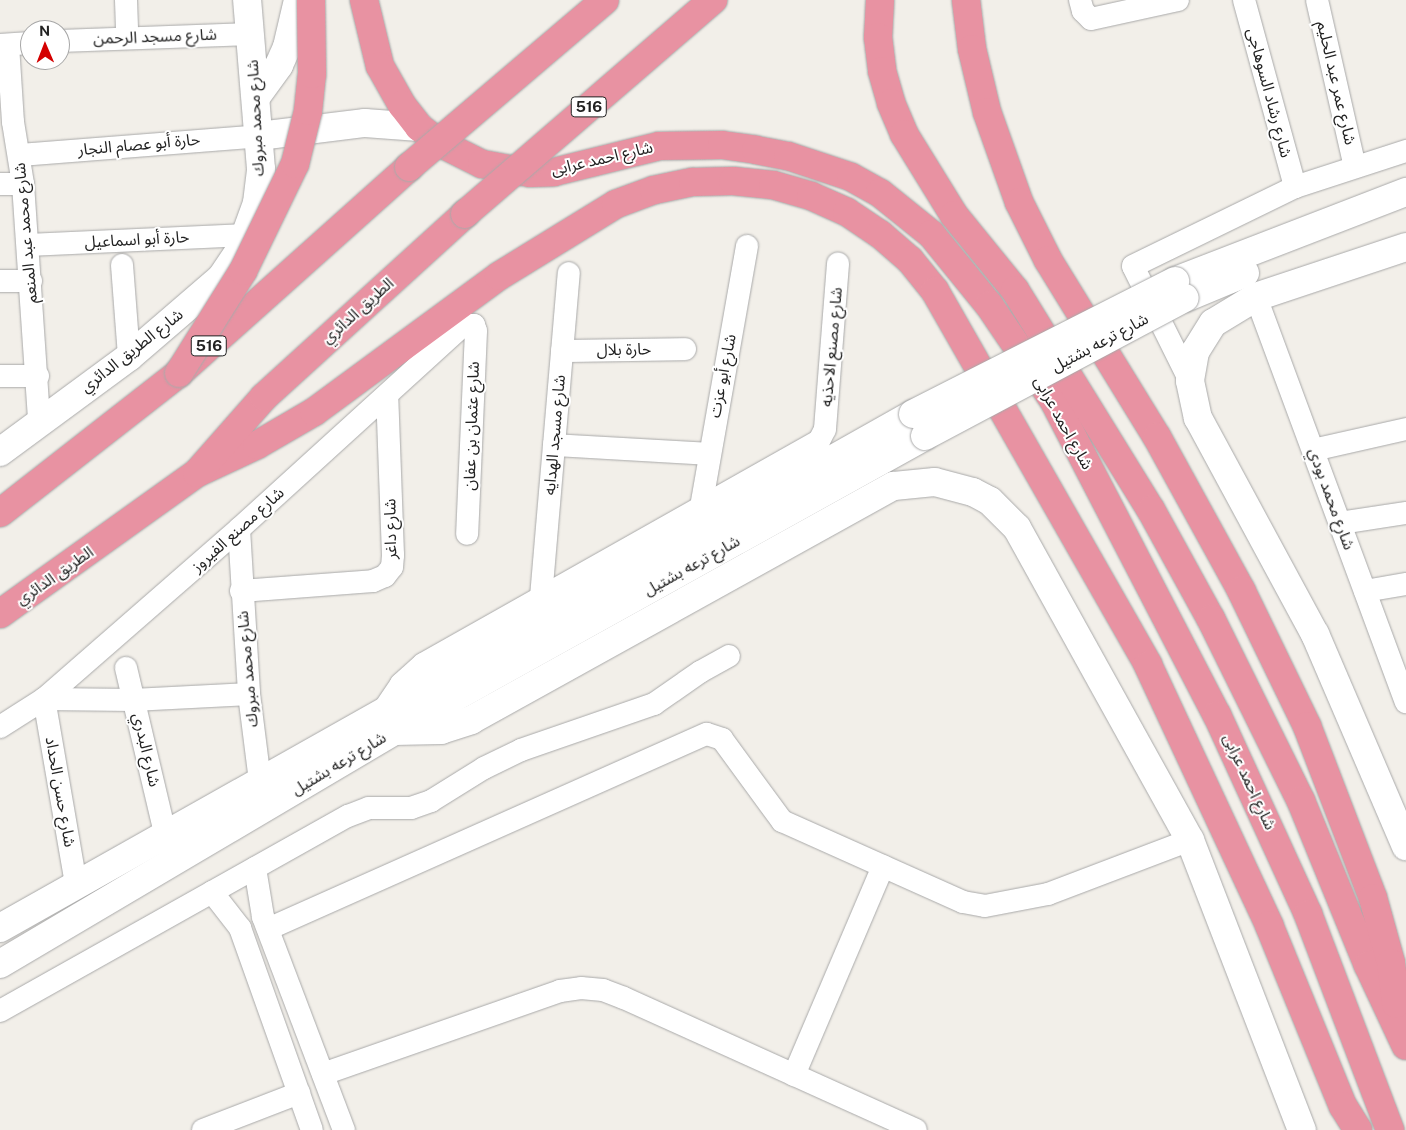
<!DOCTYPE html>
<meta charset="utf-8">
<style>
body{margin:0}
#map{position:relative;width:1406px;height:1130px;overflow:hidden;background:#f2efe9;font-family:"Public Sans","Noto Sans Arabic",sans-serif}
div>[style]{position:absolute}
.roads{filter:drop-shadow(0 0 1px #a9a9a9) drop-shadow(0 0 1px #a9a9a9)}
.minor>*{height:22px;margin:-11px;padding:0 11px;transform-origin:11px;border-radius:11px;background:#fff}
.tertiary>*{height:28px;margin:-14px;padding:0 14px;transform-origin:14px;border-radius:14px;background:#fff}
.motorway>*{height:28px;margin:-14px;padding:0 14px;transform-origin:14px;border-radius:14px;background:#e892a2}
.bridges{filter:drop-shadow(0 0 1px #a9a9a9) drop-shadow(0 0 1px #a9a9a9)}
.tertiary-bridge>*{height:28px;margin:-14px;padding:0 14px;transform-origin:14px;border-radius:14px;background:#fff}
.motorway-bridge>*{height:28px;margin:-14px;padding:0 14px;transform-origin:14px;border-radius:14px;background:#e892a2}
span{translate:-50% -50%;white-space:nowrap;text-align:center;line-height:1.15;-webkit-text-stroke:4px #fff;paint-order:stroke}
.shield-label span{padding:1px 4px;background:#fff;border:1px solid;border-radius:4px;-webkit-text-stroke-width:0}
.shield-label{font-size:15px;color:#222;font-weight:700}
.street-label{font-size:16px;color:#222}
.north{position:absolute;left:20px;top:20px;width:50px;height:50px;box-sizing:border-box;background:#fff;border:1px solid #a7a7a7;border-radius:50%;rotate:359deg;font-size:14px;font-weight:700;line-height:20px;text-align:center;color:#222}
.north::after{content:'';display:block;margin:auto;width:18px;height:22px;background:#d40000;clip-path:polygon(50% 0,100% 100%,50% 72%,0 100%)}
</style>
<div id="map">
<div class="roads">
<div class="minor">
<i style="left:126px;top:0;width:36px;rotate:88deg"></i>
<i style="left:1080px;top:0;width:11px;rotate:75deg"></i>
<i style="left:1083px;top:11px;width:11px;rotate:45deg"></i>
<i style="left:1091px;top:19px;width:89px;rotate:-12.3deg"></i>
<i style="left:1244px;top:0;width:194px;rotate:74.7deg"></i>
<i style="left:1317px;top:0;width:171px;rotate:77.2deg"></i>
<i style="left:60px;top:41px;width:191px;rotate:-2.1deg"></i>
<i style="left:0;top:45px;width:30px;rotate:-4deg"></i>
<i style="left:8px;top:45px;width:77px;rotate:86.3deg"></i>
<i style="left:13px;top:122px;width:63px;rotate:80.8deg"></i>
<i style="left:23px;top:184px;width:238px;rotate:86.1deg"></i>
<i style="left:20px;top:155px;width:240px;rotate:-4.5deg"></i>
<i style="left:0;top:184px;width:23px"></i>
<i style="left:28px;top:245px;width:219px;rotate:-2.6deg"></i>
<i style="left:122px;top:265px;width:92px;rotate:85.6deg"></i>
<i style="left:0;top:281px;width:31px"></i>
<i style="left:1256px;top:297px;width:432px;rotate:69.7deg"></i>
<i style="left:562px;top:351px;width:123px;rotate:-0.9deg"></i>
<i style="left:0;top:376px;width:38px"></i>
<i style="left:1190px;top:381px;width:128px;rotate:-116.4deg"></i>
<i style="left:1133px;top:266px;width:180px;rotate:-26deg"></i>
<i style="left:1295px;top:187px;width:117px;rotate:-18deg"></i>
<i style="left:554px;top:445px;width:155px;rotate:3.3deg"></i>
<i style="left:1313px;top:450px;width:95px;rotate:-12.7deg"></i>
<i style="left:701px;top:507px;width:265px;rotate:-80deg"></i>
<i style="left:1340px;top:523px;width:67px;rotate:-8.6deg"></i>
<i style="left:239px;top:529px;width:165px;rotate:86.5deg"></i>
<i style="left:249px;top:694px;width:104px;rotate:82.8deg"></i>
<i style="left:241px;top:591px;width:132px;rotate:-4.3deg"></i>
<i style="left:373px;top:581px;width:13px;rotate:-23deg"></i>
<i style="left:385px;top:576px;width:11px;rotate:-52deg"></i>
<i style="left:392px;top:567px;width:12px;rotate:-85deg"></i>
<i style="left:393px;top:555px;width:160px;rotate:-92.1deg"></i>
<i style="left:1365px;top:591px;width:42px;rotate:-9.7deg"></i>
<i style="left:541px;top:597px;width:325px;rotate:-85.1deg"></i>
<i style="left:126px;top:668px;width:170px;rotate:76.7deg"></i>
<i style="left:385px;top:708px;width:29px;rotate:-56deg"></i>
<i style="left:401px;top:684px;width:30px;rotate:-42deg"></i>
<i style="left:423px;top:664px;width:454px;rotate:-29.4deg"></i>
<i style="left:819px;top:441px;width:13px;rotate:-63deg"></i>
<i style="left:825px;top:429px;width:166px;rotate:-85.5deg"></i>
<i style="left:0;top:727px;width:52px;rotate:-32.5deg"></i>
<i style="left:44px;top:699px;width:259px;rotate:-41.1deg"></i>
<i style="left:239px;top:529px;width:299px;rotate:-42.3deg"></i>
<i style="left:460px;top:328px;width:9px;rotate:-21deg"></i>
<i style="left:468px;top:325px;width:6px"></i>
<i style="left:474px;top:325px;width:6px;rotate:72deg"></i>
<i style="left:476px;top:331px;width:203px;rotate:92.5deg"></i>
<i style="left:255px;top:868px;width:50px;rotate:80.7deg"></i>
<i style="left:263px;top:917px;width:228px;rotate:69.2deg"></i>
<i style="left:76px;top:884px;width:188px;rotate:-99.8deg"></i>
<i style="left:44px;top:699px;width:90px;rotate:0.6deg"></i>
<i style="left:134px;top:700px;width:115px;rotate:-3deg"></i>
<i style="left:212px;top:892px;width:46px;rotate:52.1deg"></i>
<i style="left:240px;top:928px;width:214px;rotate:70.4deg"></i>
<i style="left:268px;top:929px;width:480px;rotate:-24deg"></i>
<i style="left:707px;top:734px;width:16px;rotate:18deg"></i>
<i style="left:722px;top:739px;width:102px;rotate:53.8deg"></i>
<i style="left:782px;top:821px;width:198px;rotate:24.1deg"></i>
<i style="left:963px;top:902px;width:22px;rotate:10deg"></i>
<i style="left:985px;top:906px;width:64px;rotate:-10.8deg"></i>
<i style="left:1048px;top:894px;width:152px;rotate:-20.8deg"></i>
<i style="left:0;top:1011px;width:399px;rotate:-29.3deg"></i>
<i style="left:348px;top:816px;width:22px;rotate:-21deg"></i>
<i style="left:369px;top:808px;width:42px"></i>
<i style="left:411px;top:808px;width:21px;rotate:-19deg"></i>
<i style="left:431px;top:801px;width:62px;rotate:-31.9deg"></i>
<i style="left:484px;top:768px;width:41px;rotate:-25.9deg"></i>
<i style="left:521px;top:750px;width:141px;rotate:-19.1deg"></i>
<i style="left:654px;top:704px;width:56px;rotate:-34.8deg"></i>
<i style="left:700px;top:672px;width:33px;rotate:-29deg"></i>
<i style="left:323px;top:1074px;width:251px;rotate:-19.3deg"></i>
<i style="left:560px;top:991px;width:21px;rotate:-8deg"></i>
<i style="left:581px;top:988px;width:22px;rotate:5deg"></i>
<i style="left:603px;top:990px;width:22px;rotate:21deg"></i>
<i style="left:624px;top:998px;width:320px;rotate:24.3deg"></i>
<i style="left:794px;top:1075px;width:227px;rotate:-66.9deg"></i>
<i style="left:203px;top:1130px;width:103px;rotate:-21.1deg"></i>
</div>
<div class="tertiary">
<i style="left:256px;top:97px;width:39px;rotate:-54deg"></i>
<i style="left:279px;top:65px;width:20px;rotate:-66deg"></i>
<i style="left:287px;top:47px;width:48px;rotate:-76.8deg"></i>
<i style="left:259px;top:136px;width:107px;rotate:-7deg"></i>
<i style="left:365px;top:123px;width:54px;rotate:4.2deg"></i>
<i style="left:1406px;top:247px;width:158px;rotate:161.6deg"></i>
<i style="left:1256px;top:297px;width:50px;rotate:148.8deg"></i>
<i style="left:1213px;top:323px;width:34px;rotate:122deg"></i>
<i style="left:1195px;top:352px;width:29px;rotate:100deg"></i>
<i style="left:1190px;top:381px;width:38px;rotate:78deg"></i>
<i style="left:1198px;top:418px;width:246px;rotate:61.6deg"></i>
<i style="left:1315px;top:634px;width:231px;rotate:66.8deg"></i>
<i style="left:1175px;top:281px;width:248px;rotate:-21.1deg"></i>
<i style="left:1185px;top:298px;width:65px;rotate:-22.6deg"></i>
<i style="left:0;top:452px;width:160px;rotate:-36.4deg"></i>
<i style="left:129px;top:357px;width:121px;rotate:-40.7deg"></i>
<i style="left:221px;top:278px;width:34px;rotate:-56deg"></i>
<i style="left:240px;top:250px;width:50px;rotate:-70.1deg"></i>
<i style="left:257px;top:203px;width:34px;rotate:-83deg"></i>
<i style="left:261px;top:169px;width:170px;rotate:-94.7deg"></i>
<i style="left:394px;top:731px;width:47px;rotate:-1.2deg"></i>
<i style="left:441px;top:730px;width:32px;rotate:-18deg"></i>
<i style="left:471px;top:720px;width:483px;rotate:-29deg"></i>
<i style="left:894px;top:486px;width:41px;rotate:-5.6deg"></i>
<i style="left:935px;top:482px;width:39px;rotate:15deg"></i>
<i style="left:973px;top:492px;width:19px;rotate:28deg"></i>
<i style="left:990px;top:501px;width:38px;rotate:45deg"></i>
<i style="left:1017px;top:528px;width:357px;rotate:61deg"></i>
<i style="left:1190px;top:840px;width:311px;rotate:68.9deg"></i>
<i style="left:0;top:928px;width:1048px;rotate:-29.38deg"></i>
<i style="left:0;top:964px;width:458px;rotate:-30.6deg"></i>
<i style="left:394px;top:731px;width:607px;rotate:-29.05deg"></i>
</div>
<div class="motorway">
<i style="left:364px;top:0;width:68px;rotate:76.4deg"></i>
<i style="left:380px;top:66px;width:45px;rotate:60.6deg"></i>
<i style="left:402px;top:105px;width:28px;rotate:52deg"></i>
<i style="left:419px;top:127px;width:24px;rotate:38deg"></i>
<i style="left:438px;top:142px;width:49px;rotate:26.6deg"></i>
<i style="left:482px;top:164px;width:49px;rotate:10.6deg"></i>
<i style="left:530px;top:173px;width:24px;rotate:-2deg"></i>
<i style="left:554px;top:172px;width:108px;rotate:-13.9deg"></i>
<i style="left:659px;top:146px;width:63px;rotate:-0.9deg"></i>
<i style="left:722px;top:145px;width:34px;rotate:8deg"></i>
<i style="left:756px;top:150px;width:33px;rotate:11deg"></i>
<i style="left:788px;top:156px;width:66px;rotate:18.4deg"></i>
<i style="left:851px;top:177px;width:33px;rotate:29deg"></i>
<i style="left:880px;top:193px;width:65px;rotate:38.8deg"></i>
<i style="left:931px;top:234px;width:92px;rotate:50.8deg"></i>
<i style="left:989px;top:305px;width:116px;rotate:55.9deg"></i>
<i style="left:1054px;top:401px;width:354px;rotate:62.6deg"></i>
<i style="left:1217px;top:715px;width:219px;rotate:65.4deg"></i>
<i style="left:1308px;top:914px;width:231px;rotate:69.2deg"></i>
<i style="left:880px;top:0;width:37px;rotate:93deg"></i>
<i style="left:878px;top:37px;width:34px;rotate:83deg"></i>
<i style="left:882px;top:71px;width:33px;rotate:74deg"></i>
<i style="left:891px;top:103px;width:34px;rotate:67deg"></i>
<i style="left:904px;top:134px;width:95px;rotate:58.3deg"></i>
<i style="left:954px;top:215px;width:97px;rotate:50.9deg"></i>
<i style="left:1015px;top:290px;width:259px;rotate:58.3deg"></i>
<i style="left:1151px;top:510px;width:124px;rotate:61.2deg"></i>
<i style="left:1211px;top:619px;width:203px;rotate:63.7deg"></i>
<i style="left:1301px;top:801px;width:177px;rotate:67.8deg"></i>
<i style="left:1368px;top:965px;width:89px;rotate:64.9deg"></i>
<i style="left:966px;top:0;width:49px;rotate:83deg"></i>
<i style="left:972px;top:49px;width:65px;rotate:76.6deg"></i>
<i style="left:987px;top:112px;width:96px;rotate:70.4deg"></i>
<i style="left:1019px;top:202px;width:65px;rotate:63.4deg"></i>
<i style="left:1048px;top:260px;width:208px;rotate:58.4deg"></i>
<i style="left:1157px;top:437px;width:175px;rotate:61.2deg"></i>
<i style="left:1241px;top:590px;width:151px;rotate:64.1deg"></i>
<i style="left:1307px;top:726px;width:184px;rotate:69deg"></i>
<i style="left:1373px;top:898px;width:67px;rotate:74.5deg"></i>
<i style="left:1391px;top:963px;width:41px;rotate:83deg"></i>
<i style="left:197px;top:473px;width:66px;rotate:-25deg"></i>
<i style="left:257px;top:445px;width:66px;rotate:-30.1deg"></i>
<i style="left:314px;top:412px;width:230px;rotate:-36.3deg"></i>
<i style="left:499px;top:276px;width:137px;rotate:-31.6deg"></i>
<i style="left:616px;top:204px;width:40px;rotate:-20.2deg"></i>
<i style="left:654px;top:190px;width:40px;rotate:-12deg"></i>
<i style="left:693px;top:182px;width:40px;rotate:-1.4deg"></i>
<i style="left:733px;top:181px;width:40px;rotate:5.7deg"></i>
<i style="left:773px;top:185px;width:40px;rotate:16deg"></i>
<i style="left:811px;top:196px;width:39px;rotate:24deg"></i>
<i style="left:847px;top:212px;width:40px;rotate:34deg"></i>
<i style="left:880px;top:234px;width:40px;rotate:41deg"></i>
<i style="left:910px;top:260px;width:40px;rotate:51deg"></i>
<i style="left:935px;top:291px;width:430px;rotate:60.3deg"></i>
<i style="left:1148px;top:665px;width:287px;rotate:65deg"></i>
<i style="left:1269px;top:925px;width:196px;rotate:67.8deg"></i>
<i style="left:1343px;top:1106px;width:28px;rotate:58deg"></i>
<i style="left:0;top:513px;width:227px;rotate:-38deg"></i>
<i style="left:179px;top:373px;width:309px;rotate:-41.8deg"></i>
<i style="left:0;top:614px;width:242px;rotate:-35.6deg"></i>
<i style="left:197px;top:473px;width:101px;rotate:-48.6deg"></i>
<i style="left:264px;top:397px;width:272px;rotate:-42.3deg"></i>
</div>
</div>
<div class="bridges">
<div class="tertiary-bridge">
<i style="left:913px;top:414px;width:294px;rotate:-26.9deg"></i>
<i style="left:925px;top:436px;width:294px;rotate:-28deg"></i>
</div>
<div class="motorway-bridge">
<i style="left:409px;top:167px;width:257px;rotate:-40.4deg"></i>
<i style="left:465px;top:214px;width:328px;rotate:-40.8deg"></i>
<i style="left:179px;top:373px;width:120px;rotate:-57.9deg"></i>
<i style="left:243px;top:271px;width:119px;rotate:-64.1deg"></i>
<i style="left:295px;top:164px;width:55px;rotate:-76.2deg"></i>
<i style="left:308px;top:111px;width:37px;rotate:-84deg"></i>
<i style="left:312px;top:74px;width:74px;rotate:-90.8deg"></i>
</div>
</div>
<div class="shield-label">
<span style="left:589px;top:107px">516</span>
<span style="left:209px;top:346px">516</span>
</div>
<div class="street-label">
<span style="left:155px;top:37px;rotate:-2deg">شارع مسجد الرحمن</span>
<span style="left:1336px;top:83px;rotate:77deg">شارع عمر عبد الحليم</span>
<span style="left:1269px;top:93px;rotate:75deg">شارع رشاد السوهاجى</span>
<span style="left:256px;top:118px;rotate:-93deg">شارع محمد مبروك</span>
<span style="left:139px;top:145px;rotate:-5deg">حارة أبو عصام النجار</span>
<span style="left:602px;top:159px;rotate:-13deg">شارع احمد عرابى</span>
<span style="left:26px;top:233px;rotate:-95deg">شارع محمد عبد المنعم</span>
<span style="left:137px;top:240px;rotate:-3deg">حارة أبو اسماعيل</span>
<span style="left:358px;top:311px;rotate:-42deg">الطريق الدائري</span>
<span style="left:1100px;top:343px;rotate:-28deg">شارع ترعه بشتيل</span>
<span style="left:832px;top:347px;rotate:-85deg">شارع مصنع الاحذيه</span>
<span style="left:624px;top:350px;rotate:-1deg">حارة بلال</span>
<span style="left:132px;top:351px;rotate:-38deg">شارع الطريق الدائري</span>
<span style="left:723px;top:376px;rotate:-79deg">شارع أبو عزت</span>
<span style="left:1063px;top:423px;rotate:61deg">شارع احمد عرابى</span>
<span style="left:472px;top:426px;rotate:-88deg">شارع عثمان بن عفان</span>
<span style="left:555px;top:435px;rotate:-85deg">شارع مسجد الهدايه</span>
<span style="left:1331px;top:499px;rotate:70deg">شارع محمد بودي</span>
<span style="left:391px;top:529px;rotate:-91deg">شارع داغر</span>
<span style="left:238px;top:530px;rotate:-42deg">شارع مصنع الفيروز</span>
<span style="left:692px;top:566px;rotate:-29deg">شارع ترعه بشتيل</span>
<span style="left:55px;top:576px;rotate:-35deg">الطريق الدائري</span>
<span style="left:248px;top:669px;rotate:-95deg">شارع محمد مبروك</span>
<span style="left:146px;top:750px;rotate:77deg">شارع البدري</span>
<span style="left:339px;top:764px;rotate:-31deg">شارع ترعه بشتيل</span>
<span style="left:1249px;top:782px;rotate:65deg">شارع احمد عرابى</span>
<span style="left:60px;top:792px;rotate:80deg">شارع حسن الحداد</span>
</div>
<div class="north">N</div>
</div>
